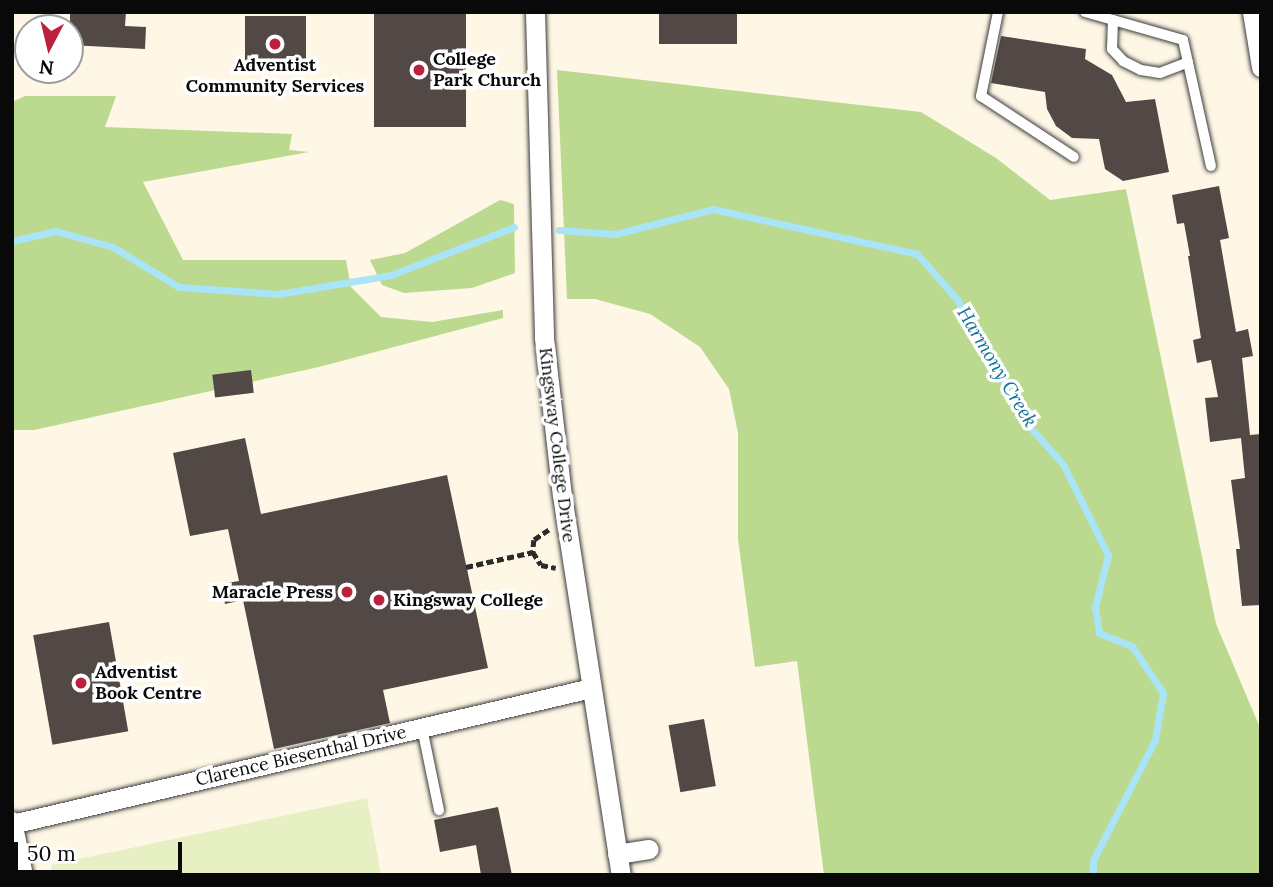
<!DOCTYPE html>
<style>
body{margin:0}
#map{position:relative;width:1273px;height:887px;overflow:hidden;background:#fff7e6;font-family:Lora,serif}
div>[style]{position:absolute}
.forest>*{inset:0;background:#bbda8f}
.pitch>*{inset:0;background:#e6f0c2}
.stream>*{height:7px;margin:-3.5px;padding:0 3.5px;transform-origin:3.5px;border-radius:3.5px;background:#aae4f7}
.building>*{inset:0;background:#524946;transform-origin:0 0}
.path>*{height:4.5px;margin-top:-2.25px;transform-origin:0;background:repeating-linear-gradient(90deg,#2b2b2b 0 7px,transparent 0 10.5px)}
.roads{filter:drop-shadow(0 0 2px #3c3c3c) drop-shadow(0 0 2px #3c3c3c)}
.service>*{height:10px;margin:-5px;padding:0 5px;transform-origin:5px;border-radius:5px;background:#fff}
.minor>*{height:19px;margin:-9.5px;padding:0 9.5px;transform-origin:9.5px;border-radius:9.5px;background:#fff}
.dots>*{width:19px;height:19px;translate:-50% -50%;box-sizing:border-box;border:4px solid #fff;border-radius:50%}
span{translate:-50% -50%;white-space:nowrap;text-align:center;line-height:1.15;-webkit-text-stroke:7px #fff;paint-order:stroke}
.poi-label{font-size:18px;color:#090909;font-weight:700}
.left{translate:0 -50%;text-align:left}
.right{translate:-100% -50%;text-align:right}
.street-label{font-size:18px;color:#090909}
.water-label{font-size:19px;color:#12729c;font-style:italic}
.frame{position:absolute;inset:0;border:14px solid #090909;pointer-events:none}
.north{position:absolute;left:14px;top:14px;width:70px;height:70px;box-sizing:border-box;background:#fff;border:2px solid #9d9d9d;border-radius:50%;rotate:187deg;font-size:19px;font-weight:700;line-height:28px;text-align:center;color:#090909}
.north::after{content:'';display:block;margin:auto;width:24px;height:32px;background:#bb203c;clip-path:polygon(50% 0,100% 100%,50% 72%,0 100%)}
.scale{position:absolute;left:14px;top:842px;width:168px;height:32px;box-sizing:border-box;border:4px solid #090909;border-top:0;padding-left:9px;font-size:21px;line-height:24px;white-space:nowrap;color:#090909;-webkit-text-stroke:5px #fff;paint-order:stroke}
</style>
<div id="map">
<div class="forest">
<i style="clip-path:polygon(557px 70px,921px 112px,996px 158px,1050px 200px,1126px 189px,1216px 624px,1261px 730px,1261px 875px,824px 875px,797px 661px,755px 667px,738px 539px,738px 433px,729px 389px,700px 347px,650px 314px,595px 299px,567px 299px)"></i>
<i style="clip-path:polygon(25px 96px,116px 96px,105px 127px,292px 134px,289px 150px,309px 152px,143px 182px,183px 260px,346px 260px,351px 287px,381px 317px,432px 322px,503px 310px,503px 318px,319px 367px,34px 430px,12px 430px,12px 102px)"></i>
<i style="clip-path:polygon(500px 200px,514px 204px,515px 273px,472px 288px,404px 293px,382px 285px,370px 260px,405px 253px)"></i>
</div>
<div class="pitch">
<i style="clip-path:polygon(367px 798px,381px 875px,53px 875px,51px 865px)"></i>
</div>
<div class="stream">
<i style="left:559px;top:230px;width:56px;rotate:4.1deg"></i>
<i style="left:615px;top:234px;width:101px;rotate:-14.3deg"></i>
<i style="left:713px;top:209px;width:209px;rotate:12.4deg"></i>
<i style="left:917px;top:254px;width:59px;rotate:48.4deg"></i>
<i style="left:956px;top:298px;width:147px;rotate:60.3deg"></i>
<i style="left:1029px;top:426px;width:51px;rotate:48.2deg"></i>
<i style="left:1063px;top:464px;width:102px;rotate:63.7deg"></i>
<i style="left:1108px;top:555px;width:54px;rotate:104deg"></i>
<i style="left:1095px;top:607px;width:26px;rotate:81deg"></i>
<i style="left:1099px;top:633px;width:35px;rotate:22deg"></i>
<i style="left:1132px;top:646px;width:56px;rotate:56.6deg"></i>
<i style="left:1163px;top:693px;width:48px;rotate:99.7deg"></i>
<i style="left:1155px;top:740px;width:135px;rotate:117.3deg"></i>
<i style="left:1093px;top:860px;width:15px;rotate:90deg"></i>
<i style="left:12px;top:241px;width:45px;rotate:-12.8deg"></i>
<i style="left:56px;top:231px;width:59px;rotate:15.7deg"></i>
<i style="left:113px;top:247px;width:77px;rotate:31.2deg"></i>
<i style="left:179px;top:287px;width:99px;rotate:4deg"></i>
<i style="left:278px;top:294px;width:115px;rotate:-9.5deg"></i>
<i style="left:391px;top:275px;width:132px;rotate:-21.3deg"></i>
</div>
<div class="building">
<i style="clip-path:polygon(70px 12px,126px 12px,125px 26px,146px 27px,145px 49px,70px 45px)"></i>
<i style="left:374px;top:12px;width:92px;height:115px"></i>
<i style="left:659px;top:12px;width:78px;height:32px"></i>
<i style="left:245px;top:16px;width:61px;height:56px"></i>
<i style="clip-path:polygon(1001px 36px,1086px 49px,1085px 59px,1112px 75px,1126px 102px,1155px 99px,1169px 172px,1123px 181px,1105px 169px,1099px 139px,1072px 138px,1056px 126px,1047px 109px,1045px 92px,991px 83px)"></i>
<i style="clip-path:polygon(1219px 186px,1229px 238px,1220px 240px,1236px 332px,1248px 329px,1253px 356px,1242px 358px,1250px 435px,1261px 434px,1261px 605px,1242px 606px,1236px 549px,1240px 549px,1231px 480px,1245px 478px,1241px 438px,1210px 442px,1205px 398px,1218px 397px,1211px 360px,1197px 363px,1193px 340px,1201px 338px,1188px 256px,1190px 256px,1184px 223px,1177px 224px,1172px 195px)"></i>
<i style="left:251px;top:370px;width:23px;height:39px;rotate:83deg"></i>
<i style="clip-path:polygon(245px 438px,261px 514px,447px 475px,488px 668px,383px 690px,390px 723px,274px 749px,243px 600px,225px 604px,221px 584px,239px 581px,228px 529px,190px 536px,173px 453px)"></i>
<i style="left:109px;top:622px;width:111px;height:77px;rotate:80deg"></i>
<i style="left:704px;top:719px;width:68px;height:36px;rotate:80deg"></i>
<i style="clip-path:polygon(498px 807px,512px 875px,481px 875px,476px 845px,440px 852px,434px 820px)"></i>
</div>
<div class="path">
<i style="left:549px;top:530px;width:18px;rotate:146deg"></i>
<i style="left:534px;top:540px;width:12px;rotate:95deg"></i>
<i style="left:533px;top:552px;width:15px;rotate:58deg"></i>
<i style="left:541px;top:565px;width:15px;rotate:11deg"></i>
<i style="left:466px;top:567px;width:69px;rotate:-12.6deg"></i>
</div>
<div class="roads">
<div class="service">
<i style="left:998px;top:12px;width:86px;rotate:101.4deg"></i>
<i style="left:981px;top:96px;width:111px;rotate:33.3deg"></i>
<i style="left:1085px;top:12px;width:102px;rotate:15.9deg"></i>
<i style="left:1183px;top:40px;width:129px;rotate:77.5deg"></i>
<i style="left:1113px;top:20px;width:29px;rotate:92deg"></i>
<i style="left:1112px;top:49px;width:16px;rotate:47deg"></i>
<i style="left:1123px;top:61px;width:20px;rotate:27deg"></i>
<i style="left:1141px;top:70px;width:19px;rotate:9deg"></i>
<i style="left:1160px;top:73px;width:30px;rotate:-21deg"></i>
<i style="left:422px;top:728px;width:84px;rotate:78.3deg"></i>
</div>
<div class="minor">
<i style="left:535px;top:12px;width:326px;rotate:88.4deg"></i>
<i style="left:544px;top:338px;width:158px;rotate:83.5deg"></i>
<i style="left:562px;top:495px;width:385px;rotate:81.2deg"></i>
<i style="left:1252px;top:12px;width:56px;rotate:80.7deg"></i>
<i style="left:12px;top:821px;width:55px;rotate:78.5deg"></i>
<i style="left:12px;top:824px;width:595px;rotate:-13.22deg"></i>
<i style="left:617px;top:854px;width:32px;rotate:-9deg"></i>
</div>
</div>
<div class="dots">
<i style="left:275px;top:44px;background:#bb203c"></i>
<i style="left:419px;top:70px;background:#bb203c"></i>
<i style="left:347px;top:592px;background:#bb203c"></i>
<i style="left:379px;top:600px;background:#bb203c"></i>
<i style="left:81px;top:683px;background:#bb203c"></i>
</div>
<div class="poi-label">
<span class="left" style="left:433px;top:70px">College<br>Park Church</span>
<span style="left:275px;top:76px">Adventist<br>Community Services</span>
<span class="right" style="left:333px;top:592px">Maracle Press</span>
<span class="left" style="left:393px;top:600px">Kingsway College</span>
<span class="left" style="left:95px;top:683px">Adventist<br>Book Centre</span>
</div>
<div class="street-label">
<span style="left:557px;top:445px;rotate:83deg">Kingsway College Drive</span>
<span style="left:301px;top:756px;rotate:-13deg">Clarence Biesenthal Drive</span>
</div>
<div class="water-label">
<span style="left:997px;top:367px;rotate:59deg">Harmony Creek</span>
</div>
<div class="frame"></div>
<div class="north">N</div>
<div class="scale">50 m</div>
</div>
